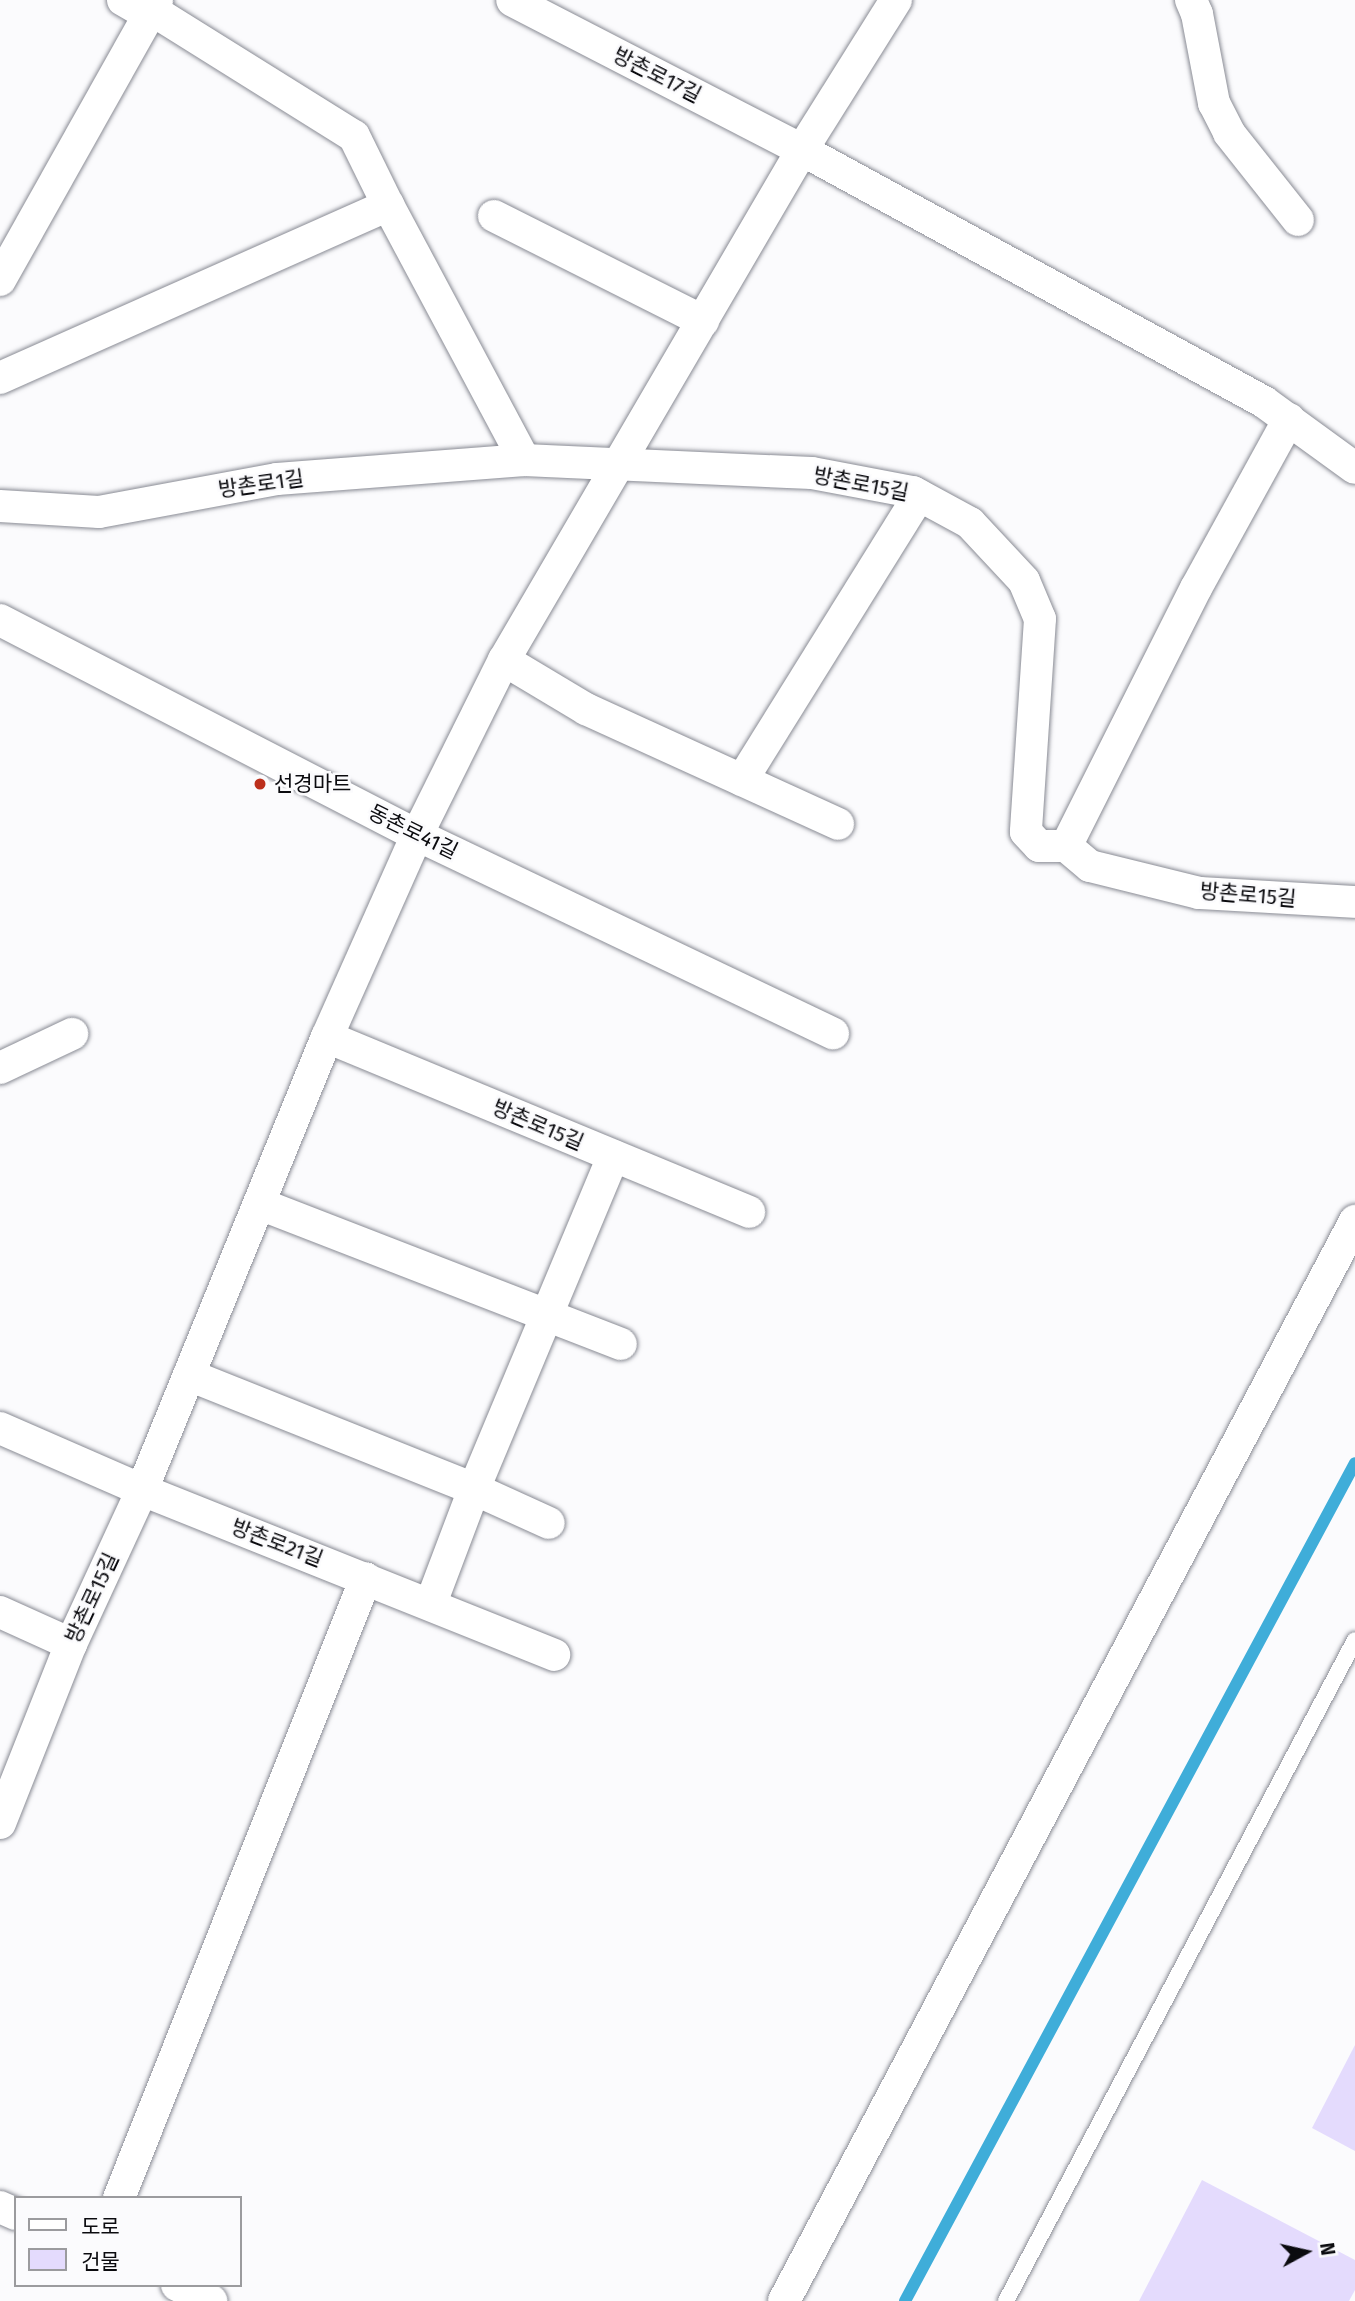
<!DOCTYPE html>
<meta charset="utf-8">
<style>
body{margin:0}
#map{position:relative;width:1355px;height:2301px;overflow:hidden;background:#fbfbfd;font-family:"Fira Sans","Noto Sans KR",sans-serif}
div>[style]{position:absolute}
.stream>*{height:12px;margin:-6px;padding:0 6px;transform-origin:6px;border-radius:6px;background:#3fadd9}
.building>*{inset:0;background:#e4dbfd}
.roads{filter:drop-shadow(0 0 2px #898b94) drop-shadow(0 0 2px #898b94)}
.lane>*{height:16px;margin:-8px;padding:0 8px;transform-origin:8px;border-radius:8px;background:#fff}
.street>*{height:32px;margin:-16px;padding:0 16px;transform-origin:16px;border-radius:16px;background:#fff}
.dots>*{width:19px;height:19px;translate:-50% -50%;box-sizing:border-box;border:4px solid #fbfbfd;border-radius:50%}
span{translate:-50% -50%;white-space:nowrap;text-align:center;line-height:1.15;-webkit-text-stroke:5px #fbfbfd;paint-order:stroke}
.street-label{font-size:21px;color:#0b0b0f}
.poi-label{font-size:21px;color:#0b0b0f}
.left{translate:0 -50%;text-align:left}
.legend{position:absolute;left:14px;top:2196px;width:228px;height:91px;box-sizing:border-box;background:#fbfbfd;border:2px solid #9b9b9e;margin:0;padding:9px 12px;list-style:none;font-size:21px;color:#0b0b0f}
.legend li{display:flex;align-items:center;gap:14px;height:35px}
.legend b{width:35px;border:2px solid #9b9b9e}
.north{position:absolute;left:1271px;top:2217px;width:70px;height:70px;-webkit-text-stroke:5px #fbfbfd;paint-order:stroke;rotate:82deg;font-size:19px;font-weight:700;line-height:28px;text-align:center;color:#0b0b0f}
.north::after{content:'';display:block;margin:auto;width:24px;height:32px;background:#0b0b0f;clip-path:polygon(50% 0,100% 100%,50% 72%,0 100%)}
</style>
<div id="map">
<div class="stream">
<i style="left:905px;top:2301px;width:951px;rotate:-61.76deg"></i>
</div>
<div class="building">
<i style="clip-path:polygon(1355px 2045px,1355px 2151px,1312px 2128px)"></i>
<i style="clip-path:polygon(1202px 2180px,1355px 2260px,1355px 2290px,1349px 2301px,1139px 2301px)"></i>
</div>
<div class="roads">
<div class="lane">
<i style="left:1006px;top:2301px;width:747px;rotate:-62.17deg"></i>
</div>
<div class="street">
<i style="left:123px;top:0;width:30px;rotate:30deg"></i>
<i style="left:896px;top:0;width:177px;rotate:122.1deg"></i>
<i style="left:802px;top:150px;width:526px;rotate:28.61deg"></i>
<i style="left:1264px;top:402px;width:112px;rotate:36deg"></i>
<i style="left:1191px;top:0;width:15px;rotate:67deg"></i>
<i style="left:1197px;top:14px;width:91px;rotate:79.2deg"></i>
<i style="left:1214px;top:103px;width:34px;rotate:63deg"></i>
<i style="left:1229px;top:133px;width:111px;rotate:51.6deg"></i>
<i style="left:152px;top:10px;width:238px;rotate:32deg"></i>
<i style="left:354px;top:136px;width:77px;rotate:63.8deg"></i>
<i style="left:494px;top:216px;width:234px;rotate:26.7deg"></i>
<i style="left:0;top:280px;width:321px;rotate:-60.7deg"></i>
<i style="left:0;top:378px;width:425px;rotate:-24deg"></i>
<i style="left:388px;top:205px;width:289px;rotate:61.9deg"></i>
<i style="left:1289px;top:419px;width:193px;rotate:118.8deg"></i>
<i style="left:1196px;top:588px;width:289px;rotate:116.7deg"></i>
<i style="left:1066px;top:846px;width:31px;rotate:40deg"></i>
<i style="left:1090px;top:866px;width:112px;rotate:13.9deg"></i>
<i style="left:1199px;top:893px;width:156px;rotate:3.3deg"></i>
<i style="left:0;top:506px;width:99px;rotate:3.5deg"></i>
<i style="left:99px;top:512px;width:181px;rotate:-10.5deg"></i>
<i style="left:277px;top:479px;width:248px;rotate:-4.4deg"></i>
<i style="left:524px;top:460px;width:288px;rotate:2.6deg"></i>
<i style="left:812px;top:473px;width:103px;rotate:10.7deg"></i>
<i style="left:913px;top:492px;width:65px;rotate:28.5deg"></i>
<i style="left:970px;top:523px;width:79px;rotate:47deg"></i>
<i style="left:1024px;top:581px;width:41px;rotate:67.2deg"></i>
<i style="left:1040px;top:619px;width:213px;rotate:93.8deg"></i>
<i style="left:1026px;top:832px;width:19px;rotate:47deg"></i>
<i style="left:1039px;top:846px;width:27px"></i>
<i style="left:0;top:620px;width:469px;rotate:27.3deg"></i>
<i style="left:417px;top:835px;width:461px;rotate:25.5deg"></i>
<i style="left:504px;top:660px;width:96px;rotate:30.9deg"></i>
<i style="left:586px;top:709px;width:277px;rotate:24.5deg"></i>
<i style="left:742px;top:780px;width:335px;rotate:-58.1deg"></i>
<i style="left:327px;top:1037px;width:457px;rotate:22.5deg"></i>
<i style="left:0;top:1068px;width:80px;rotate:-25.3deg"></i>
<i style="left:260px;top:1204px;width:387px;rotate:21.2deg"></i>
<i style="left:189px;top:1375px;width:307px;rotate:21.8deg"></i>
<i style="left:474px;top:1489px;width:82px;rotate:24.4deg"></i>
<i style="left:0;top:1428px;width:155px;rotate:23.6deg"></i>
<i style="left:142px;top:1490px;width:444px;rotate:21.8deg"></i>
<i style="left:431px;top:1603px;width:122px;rotate:-69.3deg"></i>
<i style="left:474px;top:1489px;width:361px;rotate:-67.3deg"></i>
<i style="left:0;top:1612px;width:78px;rotate:24.3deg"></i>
<i style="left:0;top:1823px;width:193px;rotate:-68.4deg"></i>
<i style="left:71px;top:1644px;width:170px;rotate:-65.2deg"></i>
<i style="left:142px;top:1490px;width:489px;rotate:-67.8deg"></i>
<i style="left:327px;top:1037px;width:221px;rotate:-66deg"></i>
<i style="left:417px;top:835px;width:195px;rotate:-63.6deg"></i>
<i style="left:504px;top:660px;width:591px;rotate:-59.7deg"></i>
<i style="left:802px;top:150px;width:326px;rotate:-152.7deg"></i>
<i style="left:119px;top:2198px;width:667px;rotate:-68.28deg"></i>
<i style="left:0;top:2207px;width:17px;rotate:24deg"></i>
<i style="left:177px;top:2285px;width:38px;rotate:25deg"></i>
<i style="left:784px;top:2301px;width:1222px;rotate:-62.13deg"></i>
</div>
</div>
<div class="dots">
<i style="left:260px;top:784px;background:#bc2f1c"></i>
</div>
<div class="street-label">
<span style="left:657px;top:75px;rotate:27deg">방촌로17길</span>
<span style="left:261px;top:484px;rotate:-8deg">방촌로1길</span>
<span style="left:861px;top:484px;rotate:11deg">방촌로15길</span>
<span style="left:413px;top:832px;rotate:26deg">동촌로41길</span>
<span style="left:1248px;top:895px;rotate:5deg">방촌로15길</span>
<span style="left:538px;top:1125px;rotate:23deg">방촌로15길</span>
<span style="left:277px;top:1543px;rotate:21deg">방촌로21길</span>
<span style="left:92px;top:1598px;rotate:-65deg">방촌로15길</span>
</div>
<div class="poi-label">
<span class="left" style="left:274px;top:784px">선경마트</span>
</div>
<ul class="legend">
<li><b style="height:9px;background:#fff"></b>도로</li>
<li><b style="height:19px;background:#e4dbfd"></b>건물</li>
</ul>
<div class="north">N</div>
</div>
